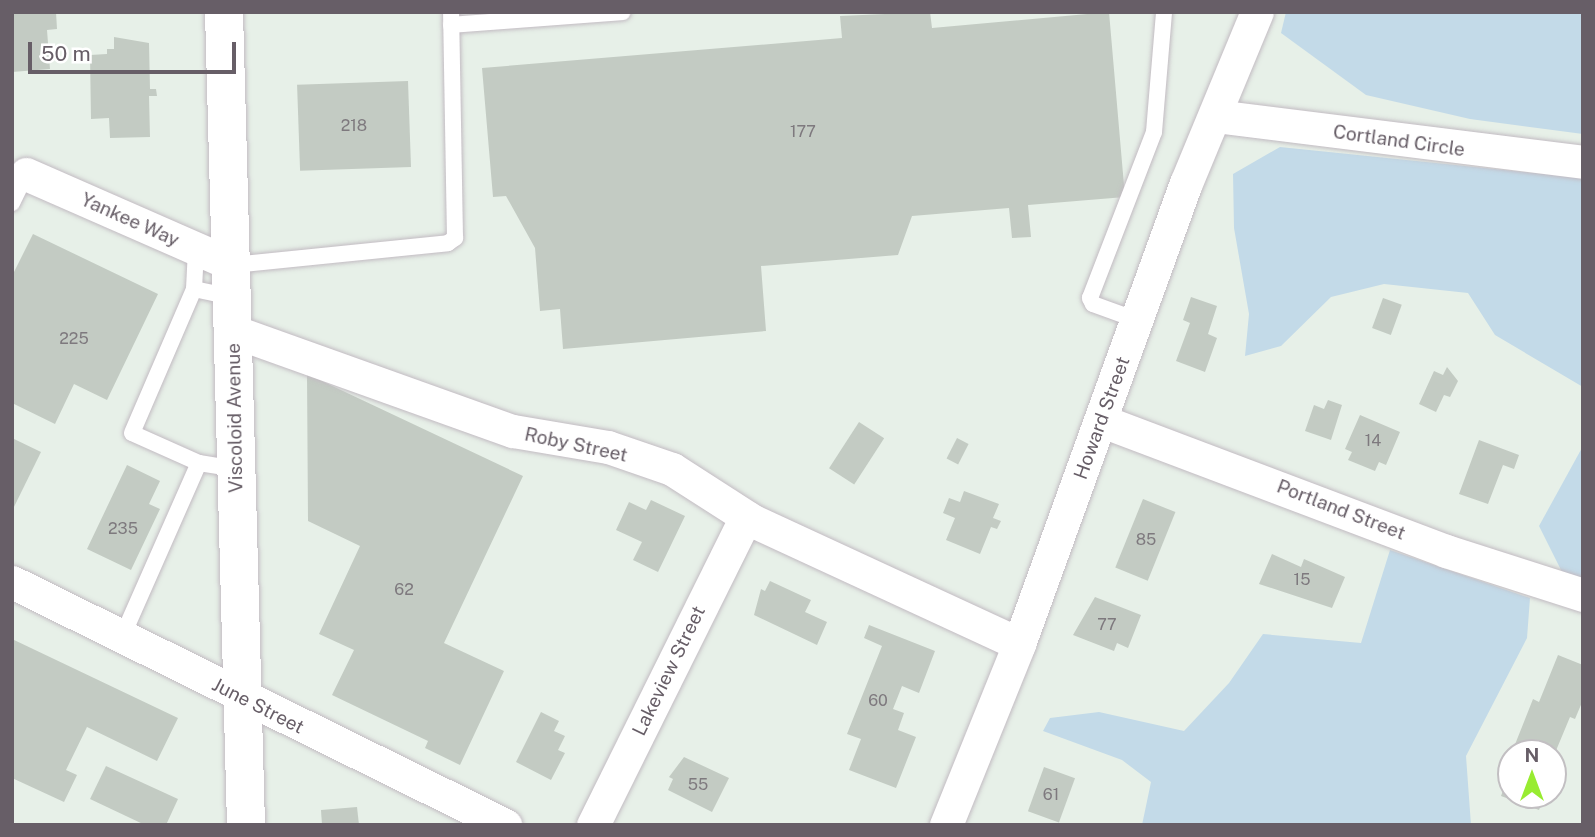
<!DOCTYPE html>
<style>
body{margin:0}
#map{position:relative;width:1595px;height:837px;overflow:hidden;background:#e7f0e8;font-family:"Public Sans",sans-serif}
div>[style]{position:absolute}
.green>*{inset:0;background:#c3dae8}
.building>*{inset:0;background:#c3cbc3;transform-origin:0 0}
.roads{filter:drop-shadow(0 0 2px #c2bbc2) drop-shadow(0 0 2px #c2bbc2)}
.service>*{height:16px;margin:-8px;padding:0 8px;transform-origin:8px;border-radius:8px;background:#fff}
.minor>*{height:33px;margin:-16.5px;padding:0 16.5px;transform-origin:16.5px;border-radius:16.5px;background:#fff}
.secondary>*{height:38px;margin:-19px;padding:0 19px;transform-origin:19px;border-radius:19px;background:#fff}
span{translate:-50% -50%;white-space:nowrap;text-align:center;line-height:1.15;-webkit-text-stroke:5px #fff;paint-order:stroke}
.number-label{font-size:16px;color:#7e797e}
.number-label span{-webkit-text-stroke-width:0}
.street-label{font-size:19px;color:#675e67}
.frame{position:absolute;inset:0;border:14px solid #675e67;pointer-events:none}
.north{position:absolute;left:1497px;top:739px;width:70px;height:70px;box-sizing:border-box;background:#fff;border:2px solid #c2bfc2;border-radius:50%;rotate:0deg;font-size:19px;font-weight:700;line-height:28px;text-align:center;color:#675e67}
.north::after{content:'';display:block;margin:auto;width:24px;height:32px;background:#98ec31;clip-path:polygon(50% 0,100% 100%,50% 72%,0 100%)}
.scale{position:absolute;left:28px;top:42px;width:208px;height:32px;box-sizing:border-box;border:4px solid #675e67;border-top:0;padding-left:9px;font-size:21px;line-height:24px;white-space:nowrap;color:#675e67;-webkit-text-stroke:5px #fff;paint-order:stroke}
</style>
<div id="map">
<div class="green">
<i style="clip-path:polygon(1286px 12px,1583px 12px,1583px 134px,1470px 119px,1366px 95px,1281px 33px)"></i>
<i style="clip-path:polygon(1280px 147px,1583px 178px,1583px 387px,1495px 335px,1468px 293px,1384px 284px,1331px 297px,1281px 346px,1245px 356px,1249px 314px,1234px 228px,1233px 174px)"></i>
<i style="clip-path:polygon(1583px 446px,1583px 579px,1563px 574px,1539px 526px)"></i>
<i style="clip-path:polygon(1390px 550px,1530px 598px,1527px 638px,1466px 756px,1471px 825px,1142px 825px,1151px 782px,1122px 760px,1043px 731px,1050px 718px,1099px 712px,1184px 731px,1229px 683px,1263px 634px,1361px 643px)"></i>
</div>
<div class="building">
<i style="clip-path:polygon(12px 12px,56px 12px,57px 29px,47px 30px,50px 69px,12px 72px)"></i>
<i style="clip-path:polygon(930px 12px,932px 28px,1109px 12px,1125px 197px,1028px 205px,1031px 237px,1012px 238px,1009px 208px,912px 216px,898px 255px,761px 266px,766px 331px,563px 349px,560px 309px,540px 311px,535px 248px,506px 196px,493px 197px,482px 68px,842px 38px,840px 16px)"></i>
<i style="clip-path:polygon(114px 37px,149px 43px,150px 89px,156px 89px,157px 96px,149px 96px,150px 137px,110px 138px,109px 118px,91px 119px,90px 55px,107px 54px,107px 49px,114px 49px)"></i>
<i style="left:408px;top:81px;width:86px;height:111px;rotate:88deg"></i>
<i style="clip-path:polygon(33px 234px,158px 294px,107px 400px,74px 384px,55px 424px,12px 403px,12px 276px)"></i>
<i style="clip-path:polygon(1191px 297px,1217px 306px,1208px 334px,1217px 338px,1205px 372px,1176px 361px,1190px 323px,1183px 320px)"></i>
<i style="left:1383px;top:298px;width:20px;height:32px;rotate:20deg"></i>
<i style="clip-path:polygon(1447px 367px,1458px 381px,1450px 397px,1444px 395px,1436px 412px,1419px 404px,1434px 371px,1443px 375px)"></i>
<i style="clip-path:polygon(307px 374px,523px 476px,444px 643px,504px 671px,460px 765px,425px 748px,428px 741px,332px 695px,354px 650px,319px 634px,360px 546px,308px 521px)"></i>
<i style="clip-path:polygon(1328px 400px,1342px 405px,1331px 440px,1305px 431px,1314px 405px,1324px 409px)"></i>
<i style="clip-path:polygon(1360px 415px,1400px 432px,1386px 465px,1379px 462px,1375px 471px,1348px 460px,1352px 452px,1345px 449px)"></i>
<i style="left:859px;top:422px;width:30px;height:55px;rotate:33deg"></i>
<i style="clip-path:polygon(12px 438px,41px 452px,12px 511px)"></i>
<i style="left:957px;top:438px;width:13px;height:23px;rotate:27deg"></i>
<i style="clip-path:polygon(1479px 440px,1519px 455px,1514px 469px,1503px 465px,1488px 504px,1459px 494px)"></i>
<i style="clip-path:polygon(127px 465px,160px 481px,149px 504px,160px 509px,131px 570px,87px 549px)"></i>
<i style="clip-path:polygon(964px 491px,999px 504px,993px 518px,1001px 521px,997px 529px,991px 527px,980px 554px,946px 540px,955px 518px,943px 513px,949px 498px,960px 502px)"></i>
<i style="left:1143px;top:499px;width:35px;height:74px;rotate:22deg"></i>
<i style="clip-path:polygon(651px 500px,685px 516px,658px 572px,633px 560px,642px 542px,616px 530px,629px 502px,646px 510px)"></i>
<i style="clip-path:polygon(1272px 554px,1301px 567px,1304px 559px,1345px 577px,1332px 608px,1259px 584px)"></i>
<i style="clip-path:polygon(770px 581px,811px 600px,805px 612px,827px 622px,817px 645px,754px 615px,761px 589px,765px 591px)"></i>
<i style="clip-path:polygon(1095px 597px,1141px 615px,1128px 648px,1117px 643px,1114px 651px,1073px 635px)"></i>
<i style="clip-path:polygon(869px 625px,935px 651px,919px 693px,902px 686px,893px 709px,904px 713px,898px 730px,916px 737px,896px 788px,849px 770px,861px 739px,847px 734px,882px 646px,864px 638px)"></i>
<i style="clip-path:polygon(12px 639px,178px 718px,157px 761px,87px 727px,66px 770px,77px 775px,64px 802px,12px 778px)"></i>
<i style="clip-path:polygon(1558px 655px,1583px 665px,1583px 700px,1575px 719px,1570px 717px,1555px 753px,1517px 753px,1514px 747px,1533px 699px,1539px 702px)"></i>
<i style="clip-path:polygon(541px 712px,559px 721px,554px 731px,565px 736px,558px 750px,565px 753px,551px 780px,516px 762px)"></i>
<i style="clip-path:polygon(684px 757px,729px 778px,712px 812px,668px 790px,673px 779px,669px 777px)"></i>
<i style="clip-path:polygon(106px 766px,178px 799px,166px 825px,145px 825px,90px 799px)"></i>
<i style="left:1044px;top:767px;width:33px;height:47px;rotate:20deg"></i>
<i style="clip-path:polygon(1511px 769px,1511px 795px,1545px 795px,1539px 810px,1501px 796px)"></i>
<i style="clip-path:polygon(357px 807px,359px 825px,322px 825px,321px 810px)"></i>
</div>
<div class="roads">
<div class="service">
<i style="left:451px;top:25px;width:172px;rotate:-4.3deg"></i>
<i style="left:12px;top:203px;width:32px;rotate:-64deg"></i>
<i style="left:233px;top:265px;width:216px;rotate:-5.8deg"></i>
<i style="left:448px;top:243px;width:9px;rotate:-36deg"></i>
<i style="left:455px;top:238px;width:226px;rotate:-91deg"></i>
<i style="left:194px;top:289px;width:40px;rotate:-87.1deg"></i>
<i style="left:1137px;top:320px;width:47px;rotate:-160deg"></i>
<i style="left:1093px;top:304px;width:7px;rotate:-117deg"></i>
<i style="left:1090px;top:298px;width:178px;rotate:-68.9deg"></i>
<i style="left:1154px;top:132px;width:120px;rotate:-85.2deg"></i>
<i style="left:199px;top:463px;width:73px;rotate:-155.9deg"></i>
<i style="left:132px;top:433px;width:157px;rotate:-66.7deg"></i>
<i style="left:194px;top:289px;width:38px;rotate:12deg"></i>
<i style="left:123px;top:635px;width:188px;rotate:-66.2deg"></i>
<i style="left:199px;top:463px;width:37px;rotate:9deg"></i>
</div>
<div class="minor">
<i style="left:1215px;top:116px;width:371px;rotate:7.1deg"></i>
<i style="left:26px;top:174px;width:226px;rotate:23.7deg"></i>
<i style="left:233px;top:331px;width:297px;rotate:19.7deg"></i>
<i style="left:513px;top:431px;width:96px;rotate:9.6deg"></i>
<i style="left:608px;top:447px;width:68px;rotate:19deg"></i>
<i style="left:672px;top:469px;width:96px;rotate:32.7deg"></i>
<i style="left:753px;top:521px;width:293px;rotate:24.8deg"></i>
<i style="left:1102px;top:421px;width:368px;rotate:20.7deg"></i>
<i style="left:1446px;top:551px;width:144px;rotate:17.8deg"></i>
<i style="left:12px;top:582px;width:550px;rotate:26.24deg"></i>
<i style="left:593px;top:825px;width:344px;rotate:-63.6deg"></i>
<i style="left:946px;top:825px;width:195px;rotate:-68deg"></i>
<i style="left:1019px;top:644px;width:490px;rotate:-70.1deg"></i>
<i style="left:1186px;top:183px;width:185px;rotate:-67.5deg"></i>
</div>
<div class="secondary">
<i style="left:224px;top:12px;width:813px;rotate:88.45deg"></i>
</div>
</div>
<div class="number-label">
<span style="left:354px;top:126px">218</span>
<span style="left:803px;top:132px">177</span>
<span style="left:74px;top:339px">225</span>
<span style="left:1373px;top:441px">14</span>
<span style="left:123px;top:529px">235</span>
<span style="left:1146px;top:540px">85</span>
<span style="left:1302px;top:580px">15</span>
<span style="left:404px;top:590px">62</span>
<span style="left:1107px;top:625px">77</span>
<span style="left:878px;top:701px">60</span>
<span style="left:698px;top:785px">55</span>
<span style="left:1051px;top:795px">61</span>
</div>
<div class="street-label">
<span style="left:1399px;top:141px;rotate:8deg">Cortland Circle</span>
<span style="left:130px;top:220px;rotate:24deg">Yankee Way</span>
<span style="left:235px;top:418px;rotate:-91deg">Viscoloid Avenue</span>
<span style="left:1102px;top:418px;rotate:-70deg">Howard Street</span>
<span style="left:576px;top:445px;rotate:12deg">Roby Street</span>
<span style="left:1341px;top:510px;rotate:21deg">Portland Street</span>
<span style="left:669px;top:671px;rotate:-64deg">Lakeview Street</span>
<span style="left:258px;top:706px;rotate:27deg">June Street</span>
</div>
<div class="frame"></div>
<div class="north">N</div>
<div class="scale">50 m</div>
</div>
